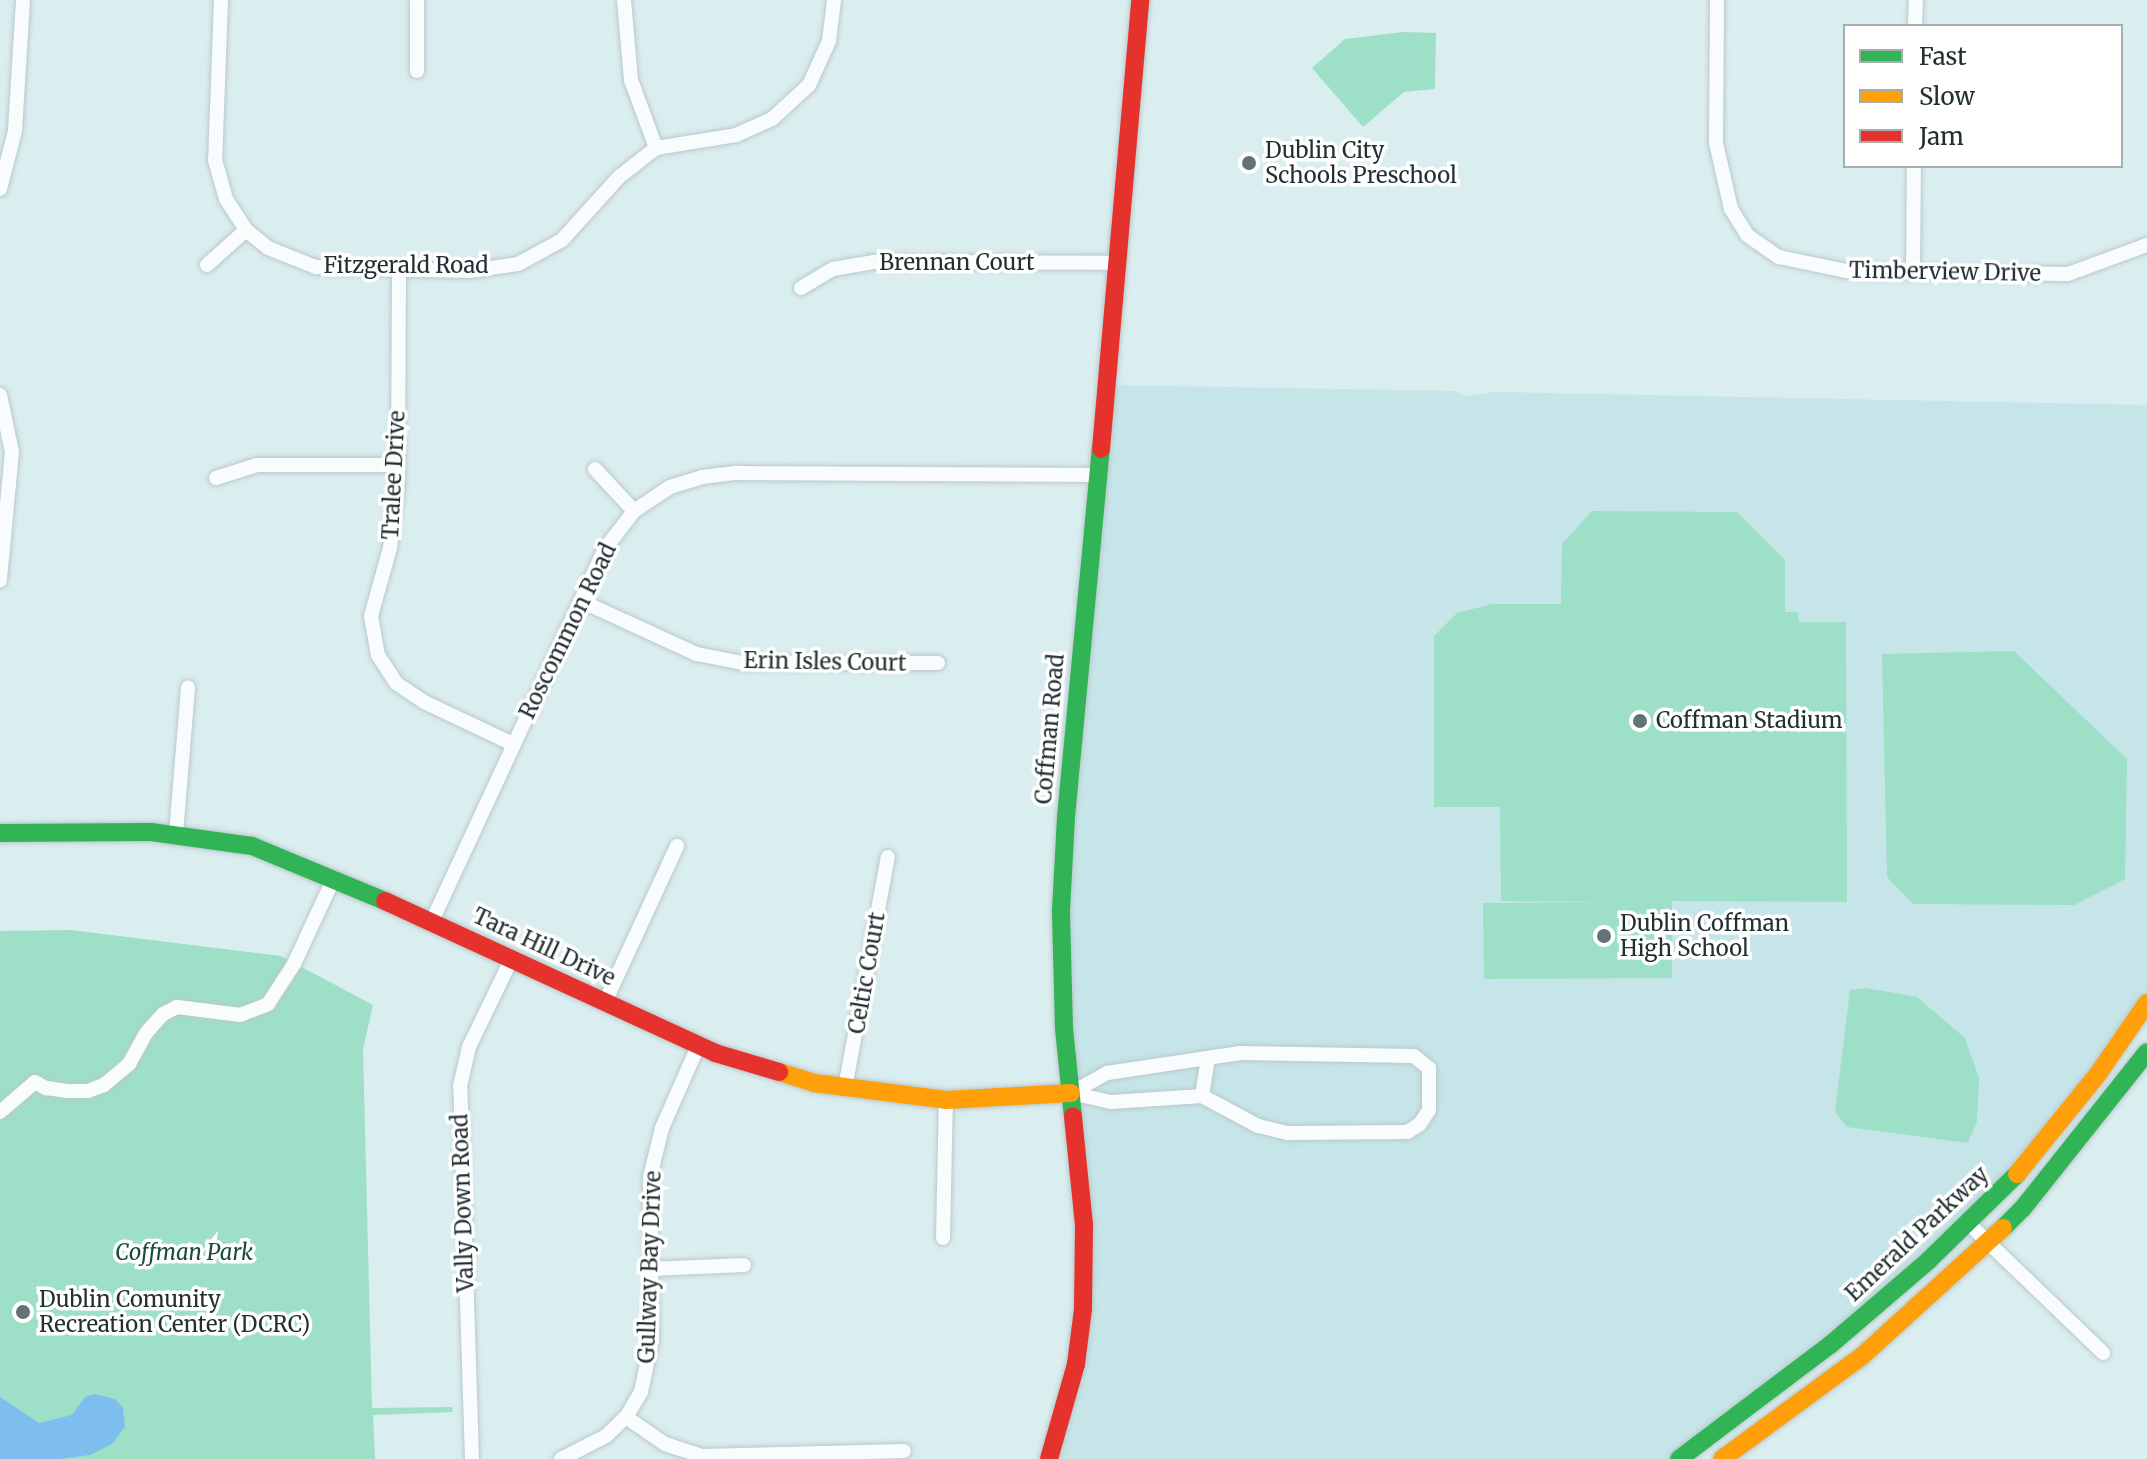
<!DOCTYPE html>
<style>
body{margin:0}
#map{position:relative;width:2147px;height:1459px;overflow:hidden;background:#daedef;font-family:Merriweather,serif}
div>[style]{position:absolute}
.built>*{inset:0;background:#c6e5e8}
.green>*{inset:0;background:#9edfc7}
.water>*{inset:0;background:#7ebeee}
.roads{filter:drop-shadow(0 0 2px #bac9ca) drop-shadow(0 0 2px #bac9ca)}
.street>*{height:14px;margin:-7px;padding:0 7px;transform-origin:7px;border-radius:7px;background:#f9fcfd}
.fast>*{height:18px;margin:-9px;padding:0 9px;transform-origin:9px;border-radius:9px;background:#30b455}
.slow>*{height:18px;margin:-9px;padding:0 9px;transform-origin:9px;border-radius:9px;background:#ff9f0a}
.jam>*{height:18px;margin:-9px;padding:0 9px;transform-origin:9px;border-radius:9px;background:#e5322d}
.dots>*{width:22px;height:22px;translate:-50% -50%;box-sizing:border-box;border:4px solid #fff;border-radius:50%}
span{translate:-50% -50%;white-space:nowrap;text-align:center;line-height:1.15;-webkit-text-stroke:7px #fff;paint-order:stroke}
.poi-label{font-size:22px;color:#233031}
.left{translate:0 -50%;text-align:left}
.street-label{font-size:22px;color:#233031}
.park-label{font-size:22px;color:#1b4b37;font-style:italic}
.legend{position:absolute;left:1843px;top:24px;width:280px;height:144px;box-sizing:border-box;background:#fff;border:2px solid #a7acad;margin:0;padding:10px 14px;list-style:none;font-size:24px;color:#233031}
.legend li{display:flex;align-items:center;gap:16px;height:40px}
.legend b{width:40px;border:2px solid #a7acad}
</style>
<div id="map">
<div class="built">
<i style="clip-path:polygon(1106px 385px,1455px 391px,1466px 396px,1495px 392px,2147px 405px,2147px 1003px,2023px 1169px,1679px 1459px,1049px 1459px,1080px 1337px,1061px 962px)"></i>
</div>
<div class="green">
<i style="clip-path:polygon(1404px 32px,1436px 33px,1435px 89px,1404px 92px,1363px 127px,1312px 68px,1345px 39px)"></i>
<i style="clip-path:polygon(1592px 511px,1737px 512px,1785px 560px,1785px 612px,1798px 612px,1799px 622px,1846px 622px,1847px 902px,1672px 901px,1672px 978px,1484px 979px,1483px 903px,1617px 902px,1501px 901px,1500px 807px,1434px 807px,1434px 636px,1457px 613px,1492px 604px,1561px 604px,1562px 544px)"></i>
<i style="clip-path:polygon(2014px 651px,2127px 759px,2125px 879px,2074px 905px,1913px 904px,1887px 877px,1882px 654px)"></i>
<i style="clip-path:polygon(71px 930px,281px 956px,373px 1005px,363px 1049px,372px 1408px,452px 1407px,453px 1412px,373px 1415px,375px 1459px,0 1459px,0 931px)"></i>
<i style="clip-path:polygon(1866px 988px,1917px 997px,1965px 1038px,1979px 1078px,1977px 1121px,1968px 1143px,1847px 1127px,1835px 1112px,1850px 990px)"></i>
</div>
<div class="water">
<i style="clip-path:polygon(95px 1394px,115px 1399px,123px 1408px,125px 1427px,112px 1444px,90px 1455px,60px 1459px,0 1459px,0 1397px,39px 1423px,72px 1415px,85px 1397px)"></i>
</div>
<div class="roads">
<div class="street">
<i style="left:221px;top:0;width:160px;rotate:92.1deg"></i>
<i style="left:215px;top:160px;width:41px;rotate:74.2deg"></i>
<i style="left:226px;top:199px;width:37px;rotate:57deg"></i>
<i style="left:246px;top:230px;width:28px;rotate:39deg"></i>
<i style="left:268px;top:248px;width:52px;rotate:21.6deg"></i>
<i style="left:316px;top:267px;width:153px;rotate:1.5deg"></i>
<i style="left:469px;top:271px;width:49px;rotate:-8.1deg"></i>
<i style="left:518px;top:264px;width:50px;rotate:-28.6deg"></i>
<i style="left:562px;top:240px;width:85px;rotate:-47.9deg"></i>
<i style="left:619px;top:177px;width:47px;rotate:-38.1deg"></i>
<i style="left:656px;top:148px;width:81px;rotate:-9.2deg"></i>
<i style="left:736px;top:135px;width:39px;rotate:-24deg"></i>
<i style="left:772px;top:119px;width:50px;rotate:-42.6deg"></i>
<i style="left:809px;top:85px;width:48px;rotate:-65.6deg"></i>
<i style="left:829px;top:41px;width:41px;rotate:-83deg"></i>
<i style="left:624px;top:0;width:80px;rotate:85deg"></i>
<i style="left:631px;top:80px;width:72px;rotate:69.8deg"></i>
<i style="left:1717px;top:0;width:143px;rotate:90.4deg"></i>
<i style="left:1716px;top:143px;width:68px;rotate:77.2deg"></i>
<i style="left:1731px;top:209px;width:31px;rotate:58deg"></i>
<i style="left:1747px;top:235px;width:39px;rotate:35deg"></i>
<i style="left:1779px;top:257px;width:68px;rotate:11.8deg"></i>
<i style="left:1846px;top:271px;width:222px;rotate:0.8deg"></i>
<i style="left:2068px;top:274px;width:84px;rotate:-20.2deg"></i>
<i style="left:1915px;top:26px;width:26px;rotate:-88deg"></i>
<i style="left:417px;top:71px;width:71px;rotate:-90deg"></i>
<i style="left:0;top:189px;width:60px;rotate:-75.5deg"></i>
<i style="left:15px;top:131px;width:131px;rotate:-86.5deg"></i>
<i style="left:207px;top:265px;width:52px;rotate:-41.9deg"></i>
<i style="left:399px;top:271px;width:209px;rotate:90.3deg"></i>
<i style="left:398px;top:480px;width:68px;rotate:96.7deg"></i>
<i style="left:390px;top:548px;width:71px;rotate:105.6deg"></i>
<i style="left:371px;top:616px;width:40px;rotate:80deg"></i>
<i style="left:378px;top:655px;width:33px;rotate:57deg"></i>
<i style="left:396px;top:683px;width:34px;rotate:34deg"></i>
<i style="left:424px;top:702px;width:98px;rotate:25.3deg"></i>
<i style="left:1913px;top:272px;width:106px;rotate:-89.5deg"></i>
<i style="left:801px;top:288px;width:37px;rotate:-31deg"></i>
<i style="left:833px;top:269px;width:42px;rotate:-9.7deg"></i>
<i style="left:874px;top:262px;width:245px;rotate:0.2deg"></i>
<i style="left:0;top:395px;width:58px;rotate:78.1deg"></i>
<i style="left:12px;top:452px;width:129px;rotate:95.4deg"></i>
<i style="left:595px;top:469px;width:57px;rotate:47.1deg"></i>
<i style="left:216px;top:478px;width:43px;rotate:-17.6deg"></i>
<i style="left:257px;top:465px;width:141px"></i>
<i style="left:581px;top:601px;width:128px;rotate:24.6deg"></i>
<i style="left:697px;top:654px;width:47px;rotate:11.1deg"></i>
<i style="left:743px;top:663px;width:195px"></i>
<i style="left:176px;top:834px;width:147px;rotate:-85.3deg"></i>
<i style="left:432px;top:921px;width:409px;rotate:-65.1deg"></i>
<i style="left:604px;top:550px;width:49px;rotate:-52.4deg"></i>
<i style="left:634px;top:511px;width:43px;rotate:-33.7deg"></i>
<i style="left:670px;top:487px;width:34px;rotate:-17deg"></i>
<i style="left:702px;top:477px;width:35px;rotate:-7deg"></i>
<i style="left:737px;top:473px;width:359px;rotate:0.3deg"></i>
<i style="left:605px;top:1002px;width:172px;rotate:-65.2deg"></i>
<i style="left:1241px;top:1053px;width:173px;rotate:1deg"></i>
<i style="left:1414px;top:1056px;width:19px;rotate:39deg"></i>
<i style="left:1429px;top:1068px;width:42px;rotate:90deg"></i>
<i style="left:1429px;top:1110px;width:17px;rotate:123deg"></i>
<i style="left:1420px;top:1124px;width:15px;rotate:148deg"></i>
<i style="left:1407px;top:1132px;width:120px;rotate:179.5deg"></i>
<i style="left:1287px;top:1133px;width:30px;rotate:-166deg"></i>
<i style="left:1258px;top:1126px;width:64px;rotate:-151.8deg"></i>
<i style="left:1202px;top:1096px;width:91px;rotate:176.2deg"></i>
<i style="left:1111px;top:1102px;width:41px;rotate:-167.3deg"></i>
<i style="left:1071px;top:1093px;width:41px;rotate:-29.1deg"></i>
<i style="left:1107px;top:1073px;width:135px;rotate:-8.5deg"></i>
<i style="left:845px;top:1088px;width:235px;rotate:-79.5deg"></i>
<i style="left:1202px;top:1096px;width:38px;rotate:-81deg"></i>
<i style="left:0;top:1112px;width:46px;rotate:-40.6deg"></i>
<i style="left:35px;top:1082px;width:13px;rotate:29deg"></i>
<i style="left:46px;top:1088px;width:21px;rotate:8deg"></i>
<i style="left:67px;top:1091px;width:21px"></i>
<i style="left:88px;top:1091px;width:17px;rotate:-21deg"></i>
<i style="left:104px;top:1085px;width:33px;rotate:-40deg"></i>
<i style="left:129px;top:1064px;width:35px;rotate:-61deg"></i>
<i style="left:146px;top:1033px;width:25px;rotate:-48deg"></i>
<i style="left:163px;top:1014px;width:16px;rotate:-27deg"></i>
<i style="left:177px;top:1007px;width:64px;rotate:7.2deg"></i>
<i style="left:240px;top:1015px;width:30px;rotate:-21deg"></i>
<i style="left:268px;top:1004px;width:48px;rotate:-57deg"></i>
<i style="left:294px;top:964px;width:95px;rotate:-65.1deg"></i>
<i style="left:1967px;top:1222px;width:189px;rotate:43.9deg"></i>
<i style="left:943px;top:1238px;width:138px;rotate:-88.8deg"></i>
<i style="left:650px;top:1269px;width:94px;rotate:-2.4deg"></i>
<i style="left:626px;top:1417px;width:47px;rotate:34.7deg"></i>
<i style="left:665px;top:1444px;width:39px;rotate:18deg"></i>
<i style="left:702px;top:1456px;width:202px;rotate:-1.4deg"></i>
<i style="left:472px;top:1459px;width:373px;rotate:-91.8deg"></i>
<i style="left:460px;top:1086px;width:40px;rotate:-77deg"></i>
<i style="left:469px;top:1047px;width:99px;rotate:-64.2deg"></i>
<i style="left:561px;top:1459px;width:51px;rotate:-27.1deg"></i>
<i style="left:606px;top:1436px;width:28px;rotate:-44deg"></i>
<i style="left:626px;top:1417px;width:29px;rotate:-59deg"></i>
<i style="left:641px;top:1392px;width:53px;rotate:-78.1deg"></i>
<i style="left:652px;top:1340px;width:163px;rotate:-90.7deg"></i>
<i style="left:650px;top:1177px;width:50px;rotate:-76.2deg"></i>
<i style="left:662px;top:1128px;width:92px;rotate:-66.2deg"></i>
</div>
<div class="fast">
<i style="left:0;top:833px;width:151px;rotate:-0.4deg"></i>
<i style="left:151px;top:832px;width:102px;rotate:7.9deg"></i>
<i style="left:252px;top:846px;width:144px;rotate:22.5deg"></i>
<i style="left:1073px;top:1117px;width:89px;rotate:-95.8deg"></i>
<i style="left:1064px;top:1028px;width:118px;rotate:-91.5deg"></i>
<i style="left:1061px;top:910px;width:93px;rotate:-86.9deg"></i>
<i style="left:1066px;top:817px;width:370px;rotate:-84.6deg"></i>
<i style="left:2003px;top:1228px;width:28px;rotate:-45deg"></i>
<i style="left:2023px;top:1208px;width:199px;rotate:-51.5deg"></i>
<i style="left:1679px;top:1459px;width:189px;rotate:-37.1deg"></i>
<i style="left:1830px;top:1345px;width:130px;rotate:-40.6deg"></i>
<i style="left:1929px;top:1260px;width:123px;rotate:-44.3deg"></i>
</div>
<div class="slow">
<i style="left:779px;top:1072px;width:37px;rotate:17deg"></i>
<i style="left:814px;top:1083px;width:133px;rotate:7.3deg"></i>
<i style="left:946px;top:1100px;width:125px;rotate:-3.2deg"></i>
<i style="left:2017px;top:1174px;width:129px;rotate:-51deg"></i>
<i style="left:2098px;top:1074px;width:86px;rotate:-55.4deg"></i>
<i style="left:1722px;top:1459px;width:172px;rotate:-36.3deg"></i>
<i style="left:1861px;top:1357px;width:192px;rotate:-42.3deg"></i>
</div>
<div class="jam">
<i style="left:1101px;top:449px;width:451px;rotate:-85deg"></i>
<i style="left:385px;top:901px;width:363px;rotate:24.7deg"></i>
<i style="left:715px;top:1053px;width:67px;rotate:16.5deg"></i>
<i style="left:1049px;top:1459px;width:99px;rotate:-74.1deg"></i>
<i style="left:1076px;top:1364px;width:55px;rotate:-82.7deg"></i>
<i style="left:1083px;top:1309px;width:84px;rotate:-89.3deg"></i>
<i style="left:1084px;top:1225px;width:109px;rotate:-95.8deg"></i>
</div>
</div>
<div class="dots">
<i style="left:1249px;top:163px;background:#637274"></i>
<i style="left:1640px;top:721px;background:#637274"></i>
<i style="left:1604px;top:936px;background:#637274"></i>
<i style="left:23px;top:1312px;background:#637274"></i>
</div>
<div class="poi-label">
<span class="left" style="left:1265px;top:163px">Dublin City<br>Schools Preschool</span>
<span class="left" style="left:1656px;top:721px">Coffman Stadium</span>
<span class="left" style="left:1620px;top:936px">Dublin Coffman<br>High School</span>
<span class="left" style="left:39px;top:1312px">Dublin Comunity<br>Recreation Center (DCRC)</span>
</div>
<div class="street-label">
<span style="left:957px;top:263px">Brennan Court</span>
<span style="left:406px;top:266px">Fitzgerald Road</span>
<span style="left:1945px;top:272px;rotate:1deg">Timberview Drive</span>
<span style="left:394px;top:475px;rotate:-87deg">Tralee Drive</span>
<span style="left:568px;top:631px;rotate:-64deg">Roscommon Road</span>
<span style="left:825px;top:662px;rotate:1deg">Erin Isles Court</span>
<span style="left:1050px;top:729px;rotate:-85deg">Coffman Road</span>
<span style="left:544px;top:947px;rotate:25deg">Tara Hill Drive</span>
<span style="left:867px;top:973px;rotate:-80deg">Celtic Court</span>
<span style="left:463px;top:1203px;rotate:-92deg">Vally Down Road</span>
<span style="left:1917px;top:1234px;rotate:-43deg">Emerald Parkway</span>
<span style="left:650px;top:1267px;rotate:-88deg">Gullway Bay Drive</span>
</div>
<div class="park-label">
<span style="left:184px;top:1253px">Coffman Park</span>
</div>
<ul class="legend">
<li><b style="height:10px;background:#30b455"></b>Fast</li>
<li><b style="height:10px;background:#ff9f0a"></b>Slow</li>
<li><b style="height:10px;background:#e5322d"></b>Jam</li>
</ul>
</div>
